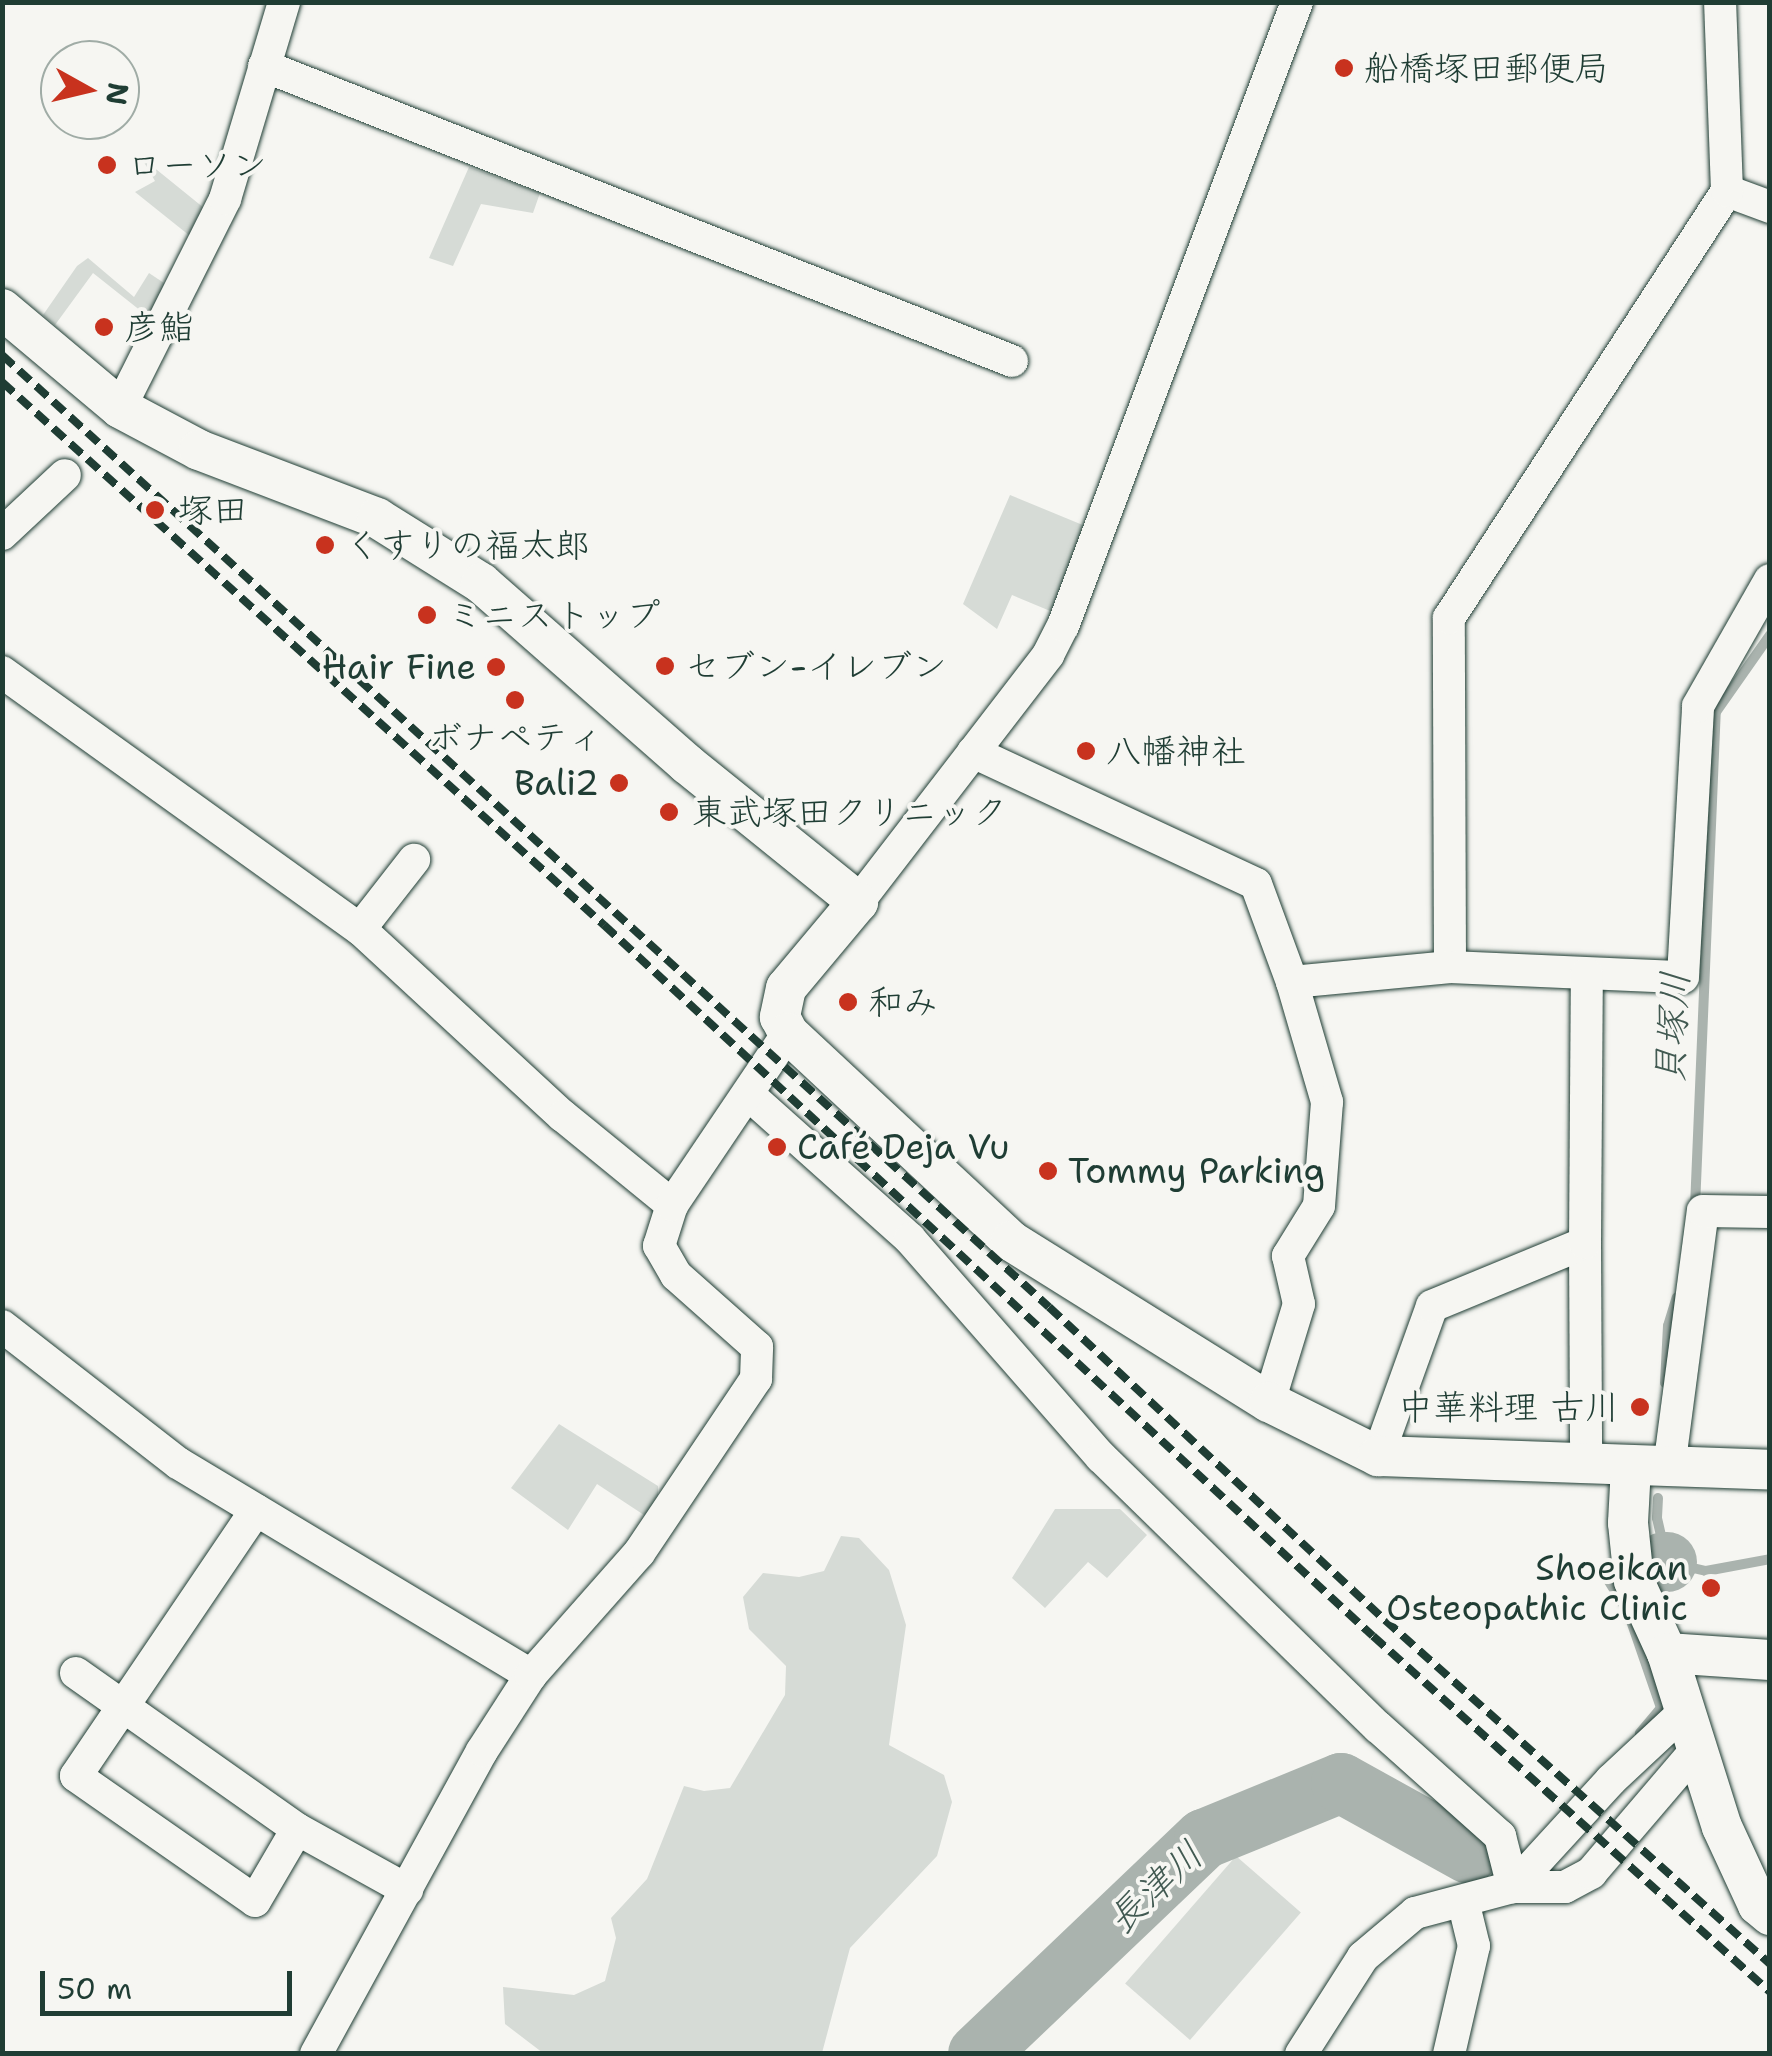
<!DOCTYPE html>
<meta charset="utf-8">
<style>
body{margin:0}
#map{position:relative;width:1772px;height:2056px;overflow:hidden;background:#f6f6f2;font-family:"Shantell Sans","Klee One",sans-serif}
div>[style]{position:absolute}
.green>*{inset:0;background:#d6dbd6;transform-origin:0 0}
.stream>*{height:10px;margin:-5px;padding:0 5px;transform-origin:5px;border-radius:5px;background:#aab3ae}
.river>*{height:60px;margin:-30px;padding:0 30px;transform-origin:30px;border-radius:30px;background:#aab3ae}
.roads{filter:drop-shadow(0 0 2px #1f3d34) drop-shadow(0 0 2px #1f3d34)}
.minor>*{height:32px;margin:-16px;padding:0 16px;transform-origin:16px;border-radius:16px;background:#f6f6f2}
.tertiary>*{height:40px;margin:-20px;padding:0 20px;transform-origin:20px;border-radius:20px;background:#f6f6f2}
.rail>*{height:8px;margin-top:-4px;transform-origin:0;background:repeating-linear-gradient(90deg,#1f3d34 0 15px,transparent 0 23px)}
.dots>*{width:28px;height:28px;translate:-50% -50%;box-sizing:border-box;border:5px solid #f6f6f2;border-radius:50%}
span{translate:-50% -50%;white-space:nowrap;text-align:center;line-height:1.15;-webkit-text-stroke:8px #f6f6f2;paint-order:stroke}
.poi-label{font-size:35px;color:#1f3d34}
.left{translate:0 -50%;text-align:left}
.right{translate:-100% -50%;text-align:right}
.water-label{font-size:38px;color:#425a52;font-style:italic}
.frame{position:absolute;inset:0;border:5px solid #1f3d34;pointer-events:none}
.north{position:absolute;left:40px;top:40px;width:100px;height:100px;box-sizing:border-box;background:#f6f6f2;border:2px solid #a0aca6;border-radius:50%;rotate:98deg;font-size:28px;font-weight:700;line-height:40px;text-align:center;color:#1f3d34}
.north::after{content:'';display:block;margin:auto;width:35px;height:45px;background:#c8321e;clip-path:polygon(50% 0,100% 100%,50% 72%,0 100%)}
.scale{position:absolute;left:40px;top:1971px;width:252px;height:45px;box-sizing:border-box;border:5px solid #1f3d34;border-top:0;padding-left:12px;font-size:30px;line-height:35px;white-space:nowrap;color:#1f3d34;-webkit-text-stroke:8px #f6f6f2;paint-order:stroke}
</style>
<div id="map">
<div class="green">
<i style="clip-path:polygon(141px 157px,204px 208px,190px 236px,135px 192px,155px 181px)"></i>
<i style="clip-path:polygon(469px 167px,540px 193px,533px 213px,481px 204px,453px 266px,429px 258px)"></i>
<i style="clip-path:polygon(88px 258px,134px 297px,149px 273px,167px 285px,151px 319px,93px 273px,55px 325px,43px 315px,77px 266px)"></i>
<i style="clip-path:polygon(1010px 495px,1090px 528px,1055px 613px,1012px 595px,997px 629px,963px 604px)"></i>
<i style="clip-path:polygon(559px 1424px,658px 1486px,658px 1500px,647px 1517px,597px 1484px,568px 1530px,511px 1488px)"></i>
<i style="clip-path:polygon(1055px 1509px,1120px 1509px,1147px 1535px,1107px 1578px,1088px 1562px,1045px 1608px,1012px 1578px)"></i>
<i style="clip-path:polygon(841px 1536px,859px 1538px,889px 1570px,906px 1625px,889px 1745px,944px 1775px,952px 1802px,937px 1856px,850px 1948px,822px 2053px,543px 2053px,505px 2024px,503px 1987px,574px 1995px,605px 1981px,616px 1938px,611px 1918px,647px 1879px,684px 1786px,704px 1791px,730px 1788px,785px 1695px,786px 1666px,749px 1629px,743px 1597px,763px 1573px,799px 1577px,824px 1571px)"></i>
<i style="left:1236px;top:1856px;width:86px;height:169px;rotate:41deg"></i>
</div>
<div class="stream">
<i style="left:1695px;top:1207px;width:495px;rotate:-87.6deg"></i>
<i style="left:1716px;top:712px;width:94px;rotate:-55deg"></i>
<i style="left:1665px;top:1383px;width:57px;rotate:-87deg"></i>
<i style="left:1668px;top:1326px;width:30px;rotate:-73deg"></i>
<i style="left:1658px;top:1498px;width:20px;rotate:93deg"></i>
<i style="left:1657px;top:1518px;width:45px;rotate:77.2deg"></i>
<i style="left:1667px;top:1562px;width:40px;rotate:13deg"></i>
<i style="left:1706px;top:1571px;width:65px;rotate:-10.6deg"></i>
<i style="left:1622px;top:1567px;width:20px;rotate:171deg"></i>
<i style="left:1602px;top:1570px;width:49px;rotate:58.2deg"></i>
<i style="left:1628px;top:1612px;width:102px;rotate:71deg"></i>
<i style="left:1661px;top:1708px;width:33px;rotate:130deg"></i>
</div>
<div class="river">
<i style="left:1664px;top:1562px;width:3px"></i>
<i style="left:978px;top:2054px;width:312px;rotate:-43.6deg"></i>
<i style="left:1204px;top:1839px;width:148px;rotate:-22.2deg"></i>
<i style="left:1341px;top:1783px;width:146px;rotate:29deg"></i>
</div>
<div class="roads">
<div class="minor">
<i style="left:264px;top:66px;width:804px;rotate:21.52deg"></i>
<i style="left:1727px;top:191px;width:46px;rotate:20.4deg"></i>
<i style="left:120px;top:408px;width:234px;rotate:-63.3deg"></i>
<i style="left:225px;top:199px;width:206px;rotate:-73.3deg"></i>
<i style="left:2px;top:534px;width:86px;rotate:-43.1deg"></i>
<i style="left:2px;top:672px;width:441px;rotate:35.7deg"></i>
<i style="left:360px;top:929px;width:276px;rotate:42.7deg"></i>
<i style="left:563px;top:1116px;width:141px;rotate:39.2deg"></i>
<i style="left:973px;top:752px;width:312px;rotate:25deg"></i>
<i style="left:1256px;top:884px;width:104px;rotate:69.8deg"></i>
<i style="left:1292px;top:982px;width:125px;rotate:73.7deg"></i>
<i style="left:1327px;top:1102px;width:104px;rotate:94.4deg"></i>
<i style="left:1319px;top:1206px;width:59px;rotate:121.8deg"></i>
<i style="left:1288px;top:1256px;width:49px;rotate:77.1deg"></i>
<i style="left:1299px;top:1304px;width:102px;rotate:107deg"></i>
<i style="left:858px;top:902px;width:312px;rotate:-52.4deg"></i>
<i style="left:1048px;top:655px;width:33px;rotate:-63deg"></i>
<i style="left:1063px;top:626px;width:666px;rotate:-69.44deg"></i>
<i style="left:360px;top:929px;width:88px;rotate:-52deg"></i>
<i style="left:1450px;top:967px;width:349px;rotate:-90.2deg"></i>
<i style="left:1449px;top:618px;width:510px;rotate:-56.93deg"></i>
<i style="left:1727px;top:191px;width:189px;rotate:-92.1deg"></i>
<i style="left:1292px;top:982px;width:159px;rotate:-5.4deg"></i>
<i style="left:1450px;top:967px;width:233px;rotate:2.5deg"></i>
<i style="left:1683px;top:977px;width:271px;rotate:-86.8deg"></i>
<i style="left:1698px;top:706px;width:145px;rotate:-60.3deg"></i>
<i style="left:748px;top:1094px;width:217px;rotate:41.8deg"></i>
<i style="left:910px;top:1239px;width:290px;rotate:48.8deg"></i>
<i style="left:1101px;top:1457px;width:387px;rotate:44.3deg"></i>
<i style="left:1378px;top:1727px;width:164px;rotate:41.8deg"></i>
<i style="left:1500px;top:1836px;width:53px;rotate:75.7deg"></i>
<i style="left:1585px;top:1243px;width:222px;rotate:89.7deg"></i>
<i style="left:2px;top:1326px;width:223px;rotate:37.9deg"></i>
<i style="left:178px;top:1463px;width:412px;rotate:31deg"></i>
<i style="left:1378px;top:1456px;width:159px;rotate:-70.2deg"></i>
<i style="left:1432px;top:1306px;width:165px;rotate:-22.4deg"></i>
<i style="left:1585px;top:1243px;width:269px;rotate:-89.6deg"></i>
<i style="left:1669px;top:1468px;width:259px;rotate:-82.5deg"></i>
<i style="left:1703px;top:1211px;width:67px;rotate:0.9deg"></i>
<i style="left:256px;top:1510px;width:321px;rotate:124.1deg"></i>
<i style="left:76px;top:1776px;width:218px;rotate:34.9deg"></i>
<i style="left:255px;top:1901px;width:83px;rotate:-59.7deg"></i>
<i style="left:76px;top:1673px;width:271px;rotate:35.2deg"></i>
<i style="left:297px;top:1829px;width:126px;rotate:29deg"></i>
<i style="left:1513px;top:1887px;width:145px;rotate:-47.5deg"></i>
<i style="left:1611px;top:1780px;width:101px;rotate:-43deg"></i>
<i style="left:316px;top:2054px;width:345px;rotate:-61.3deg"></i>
<i style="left:482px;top:1751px;width:90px;rotate:-57.2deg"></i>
<i style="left:531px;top:1675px;width:163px;rotate:-48.5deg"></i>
<i style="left:639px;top:1553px;width:210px;rotate:-56.1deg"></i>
<i style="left:756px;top:1379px;width:32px;rotate:-88deg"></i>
<i style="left:757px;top:1347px;width:108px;rotate:-138.4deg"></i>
<i style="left:676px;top:1275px;width:34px;rotate:-120deg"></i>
<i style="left:659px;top:1246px;width:43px;rotate:-72.4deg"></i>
<i style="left:672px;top:1205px;width:207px;rotate:-56deg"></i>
<i style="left:1301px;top:2054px;width:115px;rotate:-57.4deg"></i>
<i style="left:1363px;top:1957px;width:68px;rotate:-40.2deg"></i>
<i style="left:1415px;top:1913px;width:101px;rotate:-14.9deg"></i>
<i style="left:1513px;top:1887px;width:52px"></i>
<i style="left:1565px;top:1887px;width:30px;rotate:-28deg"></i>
<i style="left:1591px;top:1873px;width:162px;rotate:-49.5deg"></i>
<i style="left:1449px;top:2054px;width:111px;rotate:-77deg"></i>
<i style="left:1474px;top:1946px;width:46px;rotate:-103.7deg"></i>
</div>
<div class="tertiary">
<i style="left:2px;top:309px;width:154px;rotate:40deg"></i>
<i style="left:120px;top:408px;width:89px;rotate:28deg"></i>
<i style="left:199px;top:450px;width:191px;rotate:20.9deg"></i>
<i style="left:377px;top:518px;width:123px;rotate:32deg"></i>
<i style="left:481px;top:583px;width:274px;rotate:41.3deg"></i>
<i style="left:687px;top:764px;width:220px;rotate:38.9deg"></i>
<i style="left:858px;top:902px;width:112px;rotate:129.9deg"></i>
<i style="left:786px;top:988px;width:30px;rotate:102deg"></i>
<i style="left:780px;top:1017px;width:18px;rotate:63deg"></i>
<i style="left:788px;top:1033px;width:305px;rotate:43deg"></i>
<i style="left:1011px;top:1241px;width:304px;rotate:32deg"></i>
<i style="left:1269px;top:1402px;width:122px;rotate:26.4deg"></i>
<i style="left:1378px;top:1456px;width:392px;rotate:2deg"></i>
<i style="left:1631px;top:1467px;width:56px;rotate:93.1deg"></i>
<i style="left:1628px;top:1523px;width:58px;rotate:84.1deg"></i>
<i style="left:1634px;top:1581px;width:79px;rotate:65.4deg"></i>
<i style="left:1667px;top:1653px;width:182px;rotate:72.5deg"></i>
<i style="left:1722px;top:1827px;width:86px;rotate:65.2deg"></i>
<i style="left:1758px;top:1905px;width:16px;rotate:40deg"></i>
<i style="left:1667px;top:1653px;width:103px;rotate:3.9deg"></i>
</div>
</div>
<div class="rail">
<i style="left:2px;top:355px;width:1415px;rotate:42.28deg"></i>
<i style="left:1049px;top:1307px;width:459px;rotate:43deg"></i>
<i style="left:1385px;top:1620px;width:516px;rotate:41.78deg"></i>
<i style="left:2px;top:382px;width:811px;rotate:42.05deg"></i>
<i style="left:604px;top:925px;width:1047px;rotate:42.76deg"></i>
<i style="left:1373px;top:1636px;width:533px;rotate:41.88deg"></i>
</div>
<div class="dots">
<i style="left:1344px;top:68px;background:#c8321e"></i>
<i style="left:107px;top:165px;background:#c8321e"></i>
<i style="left:104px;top:327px;background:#c8321e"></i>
<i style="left:155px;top:510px;background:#c8321e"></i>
<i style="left:325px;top:545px;background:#c8321e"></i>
<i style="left:427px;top:615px;background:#c8321e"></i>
<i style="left:665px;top:666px;background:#c8321e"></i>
<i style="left:496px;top:667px;background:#c8321e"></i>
<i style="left:515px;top:700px;background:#c8321e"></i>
<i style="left:1086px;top:751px;background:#c8321e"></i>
<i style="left:619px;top:783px;background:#c8321e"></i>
<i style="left:669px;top:812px;background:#c8321e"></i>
<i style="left:848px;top:1002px;background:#c8321e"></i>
<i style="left:777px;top:1147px;background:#c8321e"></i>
<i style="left:1048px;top:1171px;background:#c8321e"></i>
<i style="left:1640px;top:1407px;background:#c8321e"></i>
<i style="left:1711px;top:1588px;background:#c8321e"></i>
</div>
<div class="poi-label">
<span class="left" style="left:1364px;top:68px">船橋塚田郵便局</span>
<span class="left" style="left:127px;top:165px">ローソン</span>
<span class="left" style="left:124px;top:327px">彦鮨</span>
<span class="left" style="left:178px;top:510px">塚田</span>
<span class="left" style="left:345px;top:545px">くすりの福太郎</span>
<span class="left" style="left:447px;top:615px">ミニストップ</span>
<span class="left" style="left:685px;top:666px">セブン-イレブン</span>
<span class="right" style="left:476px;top:667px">Hair Fine</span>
<span style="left:515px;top:737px">ボナペティ</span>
<span class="left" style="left:1106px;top:751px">八幡神社</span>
<span class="right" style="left:599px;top:783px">Bali2</span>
<span class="left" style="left:692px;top:812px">東武塚田クリニック</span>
<span class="left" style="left:868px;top:1002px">和み</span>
<span class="left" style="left:797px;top:1147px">Café Deja Vu</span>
<span class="left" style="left:1068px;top:1171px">Tommy Parking</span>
<span class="right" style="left:1620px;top:1407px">中華料理 古川</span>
<span class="right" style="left:1688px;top:1588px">Shoeikan<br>Osteopathic Clinic</span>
</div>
<div class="water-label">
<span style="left:1672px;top:1028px;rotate:-87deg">貝塚川</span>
<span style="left:1155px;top:1887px;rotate:-43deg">長津川</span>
</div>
<div class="frame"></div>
<div class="north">N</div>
<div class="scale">50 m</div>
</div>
